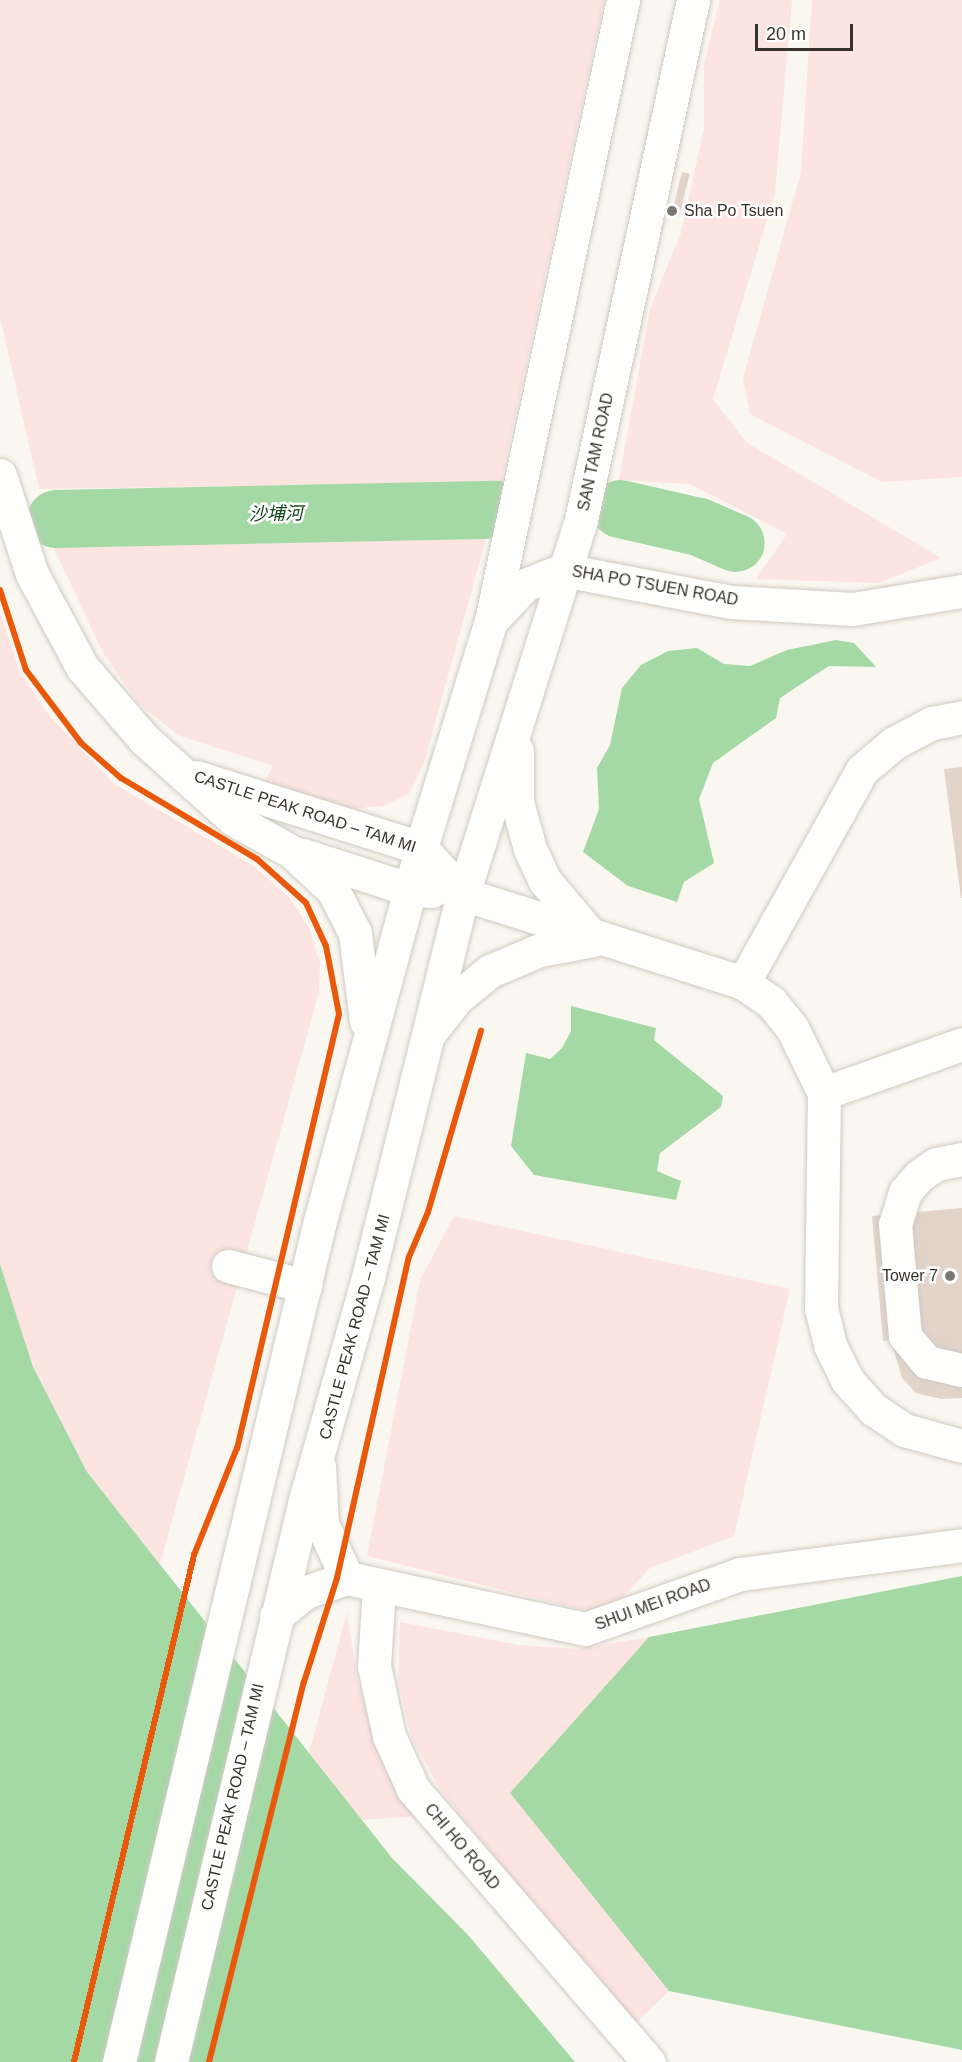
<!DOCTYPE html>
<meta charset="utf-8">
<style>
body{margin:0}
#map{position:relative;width:962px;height:2062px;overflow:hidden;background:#faf7f0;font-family:Helvetica,"Noto Sans TC",sans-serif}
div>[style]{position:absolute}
.green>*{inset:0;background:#fce4e1}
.water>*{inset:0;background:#a4d8a5}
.river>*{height:58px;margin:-29px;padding:0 29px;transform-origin:29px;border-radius:29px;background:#a4d8a5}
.building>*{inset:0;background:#e3d4ca;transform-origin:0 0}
.roads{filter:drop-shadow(0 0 2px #cecac3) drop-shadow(0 0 2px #cecac3)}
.minor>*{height:33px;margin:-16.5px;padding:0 16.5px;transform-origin:16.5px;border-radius:16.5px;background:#fefefd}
.major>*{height:33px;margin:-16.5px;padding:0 16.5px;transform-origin:16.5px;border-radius:16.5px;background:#fefefd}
.cycleway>*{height:6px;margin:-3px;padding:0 3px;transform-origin:3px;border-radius:3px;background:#e8590c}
.dots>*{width:16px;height:16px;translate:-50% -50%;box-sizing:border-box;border:3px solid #fff;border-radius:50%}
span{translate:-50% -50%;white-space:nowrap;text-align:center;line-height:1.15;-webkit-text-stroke:5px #fff;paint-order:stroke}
.poi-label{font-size:16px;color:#37332b}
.left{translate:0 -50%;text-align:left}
.right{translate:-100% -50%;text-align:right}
.street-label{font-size:16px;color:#37332b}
.water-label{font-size:18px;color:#12471a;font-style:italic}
.scale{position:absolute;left:755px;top:24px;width:98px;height:27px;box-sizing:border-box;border:3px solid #37332b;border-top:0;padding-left:8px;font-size:18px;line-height:21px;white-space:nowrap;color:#37332b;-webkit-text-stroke:4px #fff;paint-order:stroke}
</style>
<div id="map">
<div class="green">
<i style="clip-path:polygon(0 0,604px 0,501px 482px,39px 489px,0 317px)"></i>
<i style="clip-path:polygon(720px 0,792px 0,775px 193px,713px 399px,746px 442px,941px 558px,879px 583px,756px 579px,787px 534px,690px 484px,619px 480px,650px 309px,681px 233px,704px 129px,704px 65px)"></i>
<i style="clip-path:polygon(812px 0,962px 0,962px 477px,882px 482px,750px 414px,743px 378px,801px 172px)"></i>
<i style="clip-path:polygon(486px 539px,423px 766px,409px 794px,383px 806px,347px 809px,263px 785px,273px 766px,178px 735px,138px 703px,103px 653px,54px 548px)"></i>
<i style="clip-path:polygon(0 612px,20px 672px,47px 713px,113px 783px,254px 866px,289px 897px,309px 928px,320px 963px,319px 992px,160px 1564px,87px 1472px,33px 1367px,0 1264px)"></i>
<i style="clip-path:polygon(454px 1216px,790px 1289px,734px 1536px,650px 1568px,618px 1602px,587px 1611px,367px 1556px,420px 1280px)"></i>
<i style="clip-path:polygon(347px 1612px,357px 1679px,378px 1753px,416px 1816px,362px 1820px,309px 1753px)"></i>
<i style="clip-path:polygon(400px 1622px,519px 1645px,578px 1649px,649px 1637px,510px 1793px,669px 1991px,633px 2026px,442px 1792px,412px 1739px,398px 1680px)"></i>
</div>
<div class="water">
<i style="clip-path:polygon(836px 640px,854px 643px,876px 667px,829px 666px,780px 698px,776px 718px,713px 763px,699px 799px,714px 863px,684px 882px,677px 902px,628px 886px,583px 852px,599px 809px,597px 768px,610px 745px,622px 688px,641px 665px,668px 651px,697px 648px,724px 664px,750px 666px,787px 650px)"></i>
<i style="clip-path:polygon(571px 1006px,656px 1028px,654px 1040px,723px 1096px,721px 1107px,660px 1153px,657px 1171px,681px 1181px,676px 1200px,534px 1175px,511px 1146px,526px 1053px,550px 1059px,562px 1048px,571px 1031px)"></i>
<i style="clip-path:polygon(0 1264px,33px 1367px,87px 1472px,392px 1858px,468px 1935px,575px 2062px,0 2062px)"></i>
<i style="clip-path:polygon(962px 1576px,962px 2050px,669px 1991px,510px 1793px,649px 1637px)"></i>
</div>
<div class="river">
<i style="left:620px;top:509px;width:81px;rotate:12.8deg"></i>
<i style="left:699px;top:527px;width:40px;rotate:23.4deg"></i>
<i style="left:56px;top:519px;width:440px;rotate:-1.2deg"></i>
</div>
<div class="building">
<i style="left:682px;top:172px;width:8px;height:44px;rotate:14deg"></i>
<i style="clip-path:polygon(962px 767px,962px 898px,961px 898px,944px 769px)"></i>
<i style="clip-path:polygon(962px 1208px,962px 1398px,941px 1399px,916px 1393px,902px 1378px,891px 1341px,883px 1341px,872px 1216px)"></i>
</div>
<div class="roads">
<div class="minor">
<i style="left:693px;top:0;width:532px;rotate:102.15deg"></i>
<i style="left:581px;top:520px;width:392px;rotate:107.5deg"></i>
<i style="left:463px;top:894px;width:294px;rotate:17.6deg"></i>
<i style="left:743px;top:983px;width:34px;rotate:34deg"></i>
<i style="left:771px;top:1002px;width:33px;rotate:51deg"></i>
<i style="left:792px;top:1028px;width:72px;rotate:63.8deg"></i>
<i style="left:824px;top:1093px;width:215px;rotate:90.8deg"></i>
<i style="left:821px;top:1308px;width:38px;rotate:76deg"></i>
<i style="left:830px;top:1345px;width:39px;rotate:64deg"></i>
<i style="left:847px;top:1380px;width:39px;rotate:48deg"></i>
<i style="left:873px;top:1409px;width:37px;rotate:34deg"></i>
<i style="left:904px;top:1430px;width:60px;rotate:15.4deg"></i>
<i style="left:492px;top:620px;width:48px;rotate:-46.7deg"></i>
<i style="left:525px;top:585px;width:41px;rotate:-21.5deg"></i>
<i style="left:563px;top:570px;width:171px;rotate:10.8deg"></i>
<i style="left:731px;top:602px;width:122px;rotate:3.3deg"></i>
<i style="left:853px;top:609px;width:110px;rotate:-9.4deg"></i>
<i style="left:517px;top:751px;width:51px;rotate:90deg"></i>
<i style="left:517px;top:802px;width:49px;rotate:74.5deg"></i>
<i style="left:530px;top:849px;width:35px;rotate:65deg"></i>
<i style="left:545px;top:881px;width:71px;rotate:49.6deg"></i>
<i style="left:421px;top:848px;width:238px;rotate:-72.9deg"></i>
<i style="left:491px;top:621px;width:635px;rotate:-78deg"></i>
<i style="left:743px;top:983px;width:244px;rotate:-60.8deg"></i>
<i style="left:862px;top:770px;width:42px;rotate:-40.2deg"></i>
<i style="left:894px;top:743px;width:43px;rotate:-27.8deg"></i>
<i style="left:932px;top:723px;width:31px;rotate:-11deg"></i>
<i style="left:431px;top:1031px;width:42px;rotate:-51.8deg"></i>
<i style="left:457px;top:998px;width:43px;rotate:-39.3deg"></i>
<i style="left:490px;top:971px;width:54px;rotate:-22.8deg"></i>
<i style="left:540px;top:950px;width:54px;rotate:-10.7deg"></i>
<i style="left:824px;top:1093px;width:146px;rotate:-19.5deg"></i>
<i style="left:962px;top:1159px;width:26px;rotate:169deg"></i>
<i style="left:936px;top:1164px;width:21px;rotate:145deg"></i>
<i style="left:919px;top:1176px;width:21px;rotate:131deg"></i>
<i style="left:905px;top:1192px;width:34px;rotate:107deg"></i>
<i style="left:895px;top:1224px;width:112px;rotate:84.9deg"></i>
<i style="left:905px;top:1336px;width:34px;rotate:50deg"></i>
<i style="left:927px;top:1362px;width:36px;rotate:13deg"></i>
<i style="left:228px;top:1266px;width:80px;rotate:14.6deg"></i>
<i style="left:319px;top:1466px;width:58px;rotate:87deg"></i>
<i style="left:322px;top:1524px;width:60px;rotate:65.2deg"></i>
<i style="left:379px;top:1587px;width:79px;rotate:93.6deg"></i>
<i style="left:374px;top:1666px;width:72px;rotate:77.9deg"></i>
<i style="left:389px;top:1736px;width:58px;rotate:65.6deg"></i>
<i style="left:413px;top:1789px;width:361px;rotate:49.2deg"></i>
<i style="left:276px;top:1616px;width:38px;rotate:-39deg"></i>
<i style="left:306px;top:1592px;width:43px;rotate:-18.9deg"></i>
<i style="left:347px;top:1578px;width:243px;rotate:12.1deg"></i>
<i style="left:585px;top:1629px;width:164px;rotate:-19.5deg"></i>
<i style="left:740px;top:1574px;width:224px;rotate:-7.4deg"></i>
</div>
<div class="major">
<i style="left:0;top:475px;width:104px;rotate:72.1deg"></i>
<i style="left:32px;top:574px;width:106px;rotate:61.7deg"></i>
<i style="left:82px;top:667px;width:96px;rotate:49.2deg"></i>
<i style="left:145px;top:740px;width:118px;rotate:41.9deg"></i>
<i style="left:233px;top:819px;width:68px;rotate:29.2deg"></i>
<i style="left:292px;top:852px;width:56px;rotate:42.8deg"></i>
<i style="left:333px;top:890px;width:48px;rotate:62.9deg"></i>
<i style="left:355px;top:933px;width:89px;rotate:82.9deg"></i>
<i style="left:196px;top:777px;width:236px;rotate:17.5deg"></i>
<i style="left:421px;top:848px;width:62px;rotate:47.6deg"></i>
<i style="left:303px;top:855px;width:111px;rotate:17.8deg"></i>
<i style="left:409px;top:889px;width:23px;rotate:5deg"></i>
<i style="left:119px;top:2062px;width:865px;rotate:-76.56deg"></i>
<i style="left:320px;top:1221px;width:386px;rotate:-74.8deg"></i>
<i style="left:171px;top:2062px;width:578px;rotate:-76.59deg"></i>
<i style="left:305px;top:1500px;width:232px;rotate:-74.2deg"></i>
<i style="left:368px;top:1277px;width:395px;rotate:-76.1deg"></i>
</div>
</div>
<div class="cycleway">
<i style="left:0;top:590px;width:84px;rotate:72deg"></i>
<i style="left:26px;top:670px;width:91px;rotate:53deg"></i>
<i style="left:81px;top:743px;width:53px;rotate:41.2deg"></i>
<i style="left:121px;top:778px;width:158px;rotate:30.8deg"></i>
<i style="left:257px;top:859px;width:66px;rotate:41.9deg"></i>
<i style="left:306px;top:903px;width:47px;rotate:65.1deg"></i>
<i style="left:326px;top:946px;width:69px;rotate:79.2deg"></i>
<i style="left:339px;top:1014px;width:446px;rotate:103.2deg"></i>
<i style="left:237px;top:1448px;width:115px;rotate:111.9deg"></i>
<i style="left:194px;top:1555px;width:521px;rotate:103.32deg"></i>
<i style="left:209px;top:2062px;width:392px;rotate:-76deg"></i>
<i style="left:304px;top:1682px;width:109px;rotate:-72.4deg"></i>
<i style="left:337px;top:1578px;width:329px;rotate:-77.4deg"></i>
<i style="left:409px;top:1257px;width:49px;rotate:-67.1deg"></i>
<i style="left:428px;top:1212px;width:189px;rotate:-73.7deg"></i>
</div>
<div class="dots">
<i style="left:672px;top:211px;background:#7b7870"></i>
<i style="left:950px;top:1276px;background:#7b7870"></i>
</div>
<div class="poi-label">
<span class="left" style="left:684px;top:211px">Sha Po Tsuen</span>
<span class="right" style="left:938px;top:1276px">Tower 7</span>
</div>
<div class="street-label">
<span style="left:596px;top:452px;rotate:-78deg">SAN TAM ROAD</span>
<span style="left:655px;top:586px;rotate:10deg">SHA PO TSUEN ROAD</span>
<span style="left:305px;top:812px;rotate:18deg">CASTLE PEAK ROAD – TAM MI</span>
<span style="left:355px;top:1327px;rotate:-75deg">CASTLE PEAK ROAD – TAM MI</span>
<span style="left:653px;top:1605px;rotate:-20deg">SHUI MEI ROAD</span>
<span style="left:233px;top:1797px;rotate:-77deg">CASTLE PEAK ROAD – TAM MI</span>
<span style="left:462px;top:1847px;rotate:50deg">CHI HO ROAD</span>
</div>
<div class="water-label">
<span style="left:276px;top:514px;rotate:-1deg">沙埔河</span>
</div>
<div class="scale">20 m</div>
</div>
